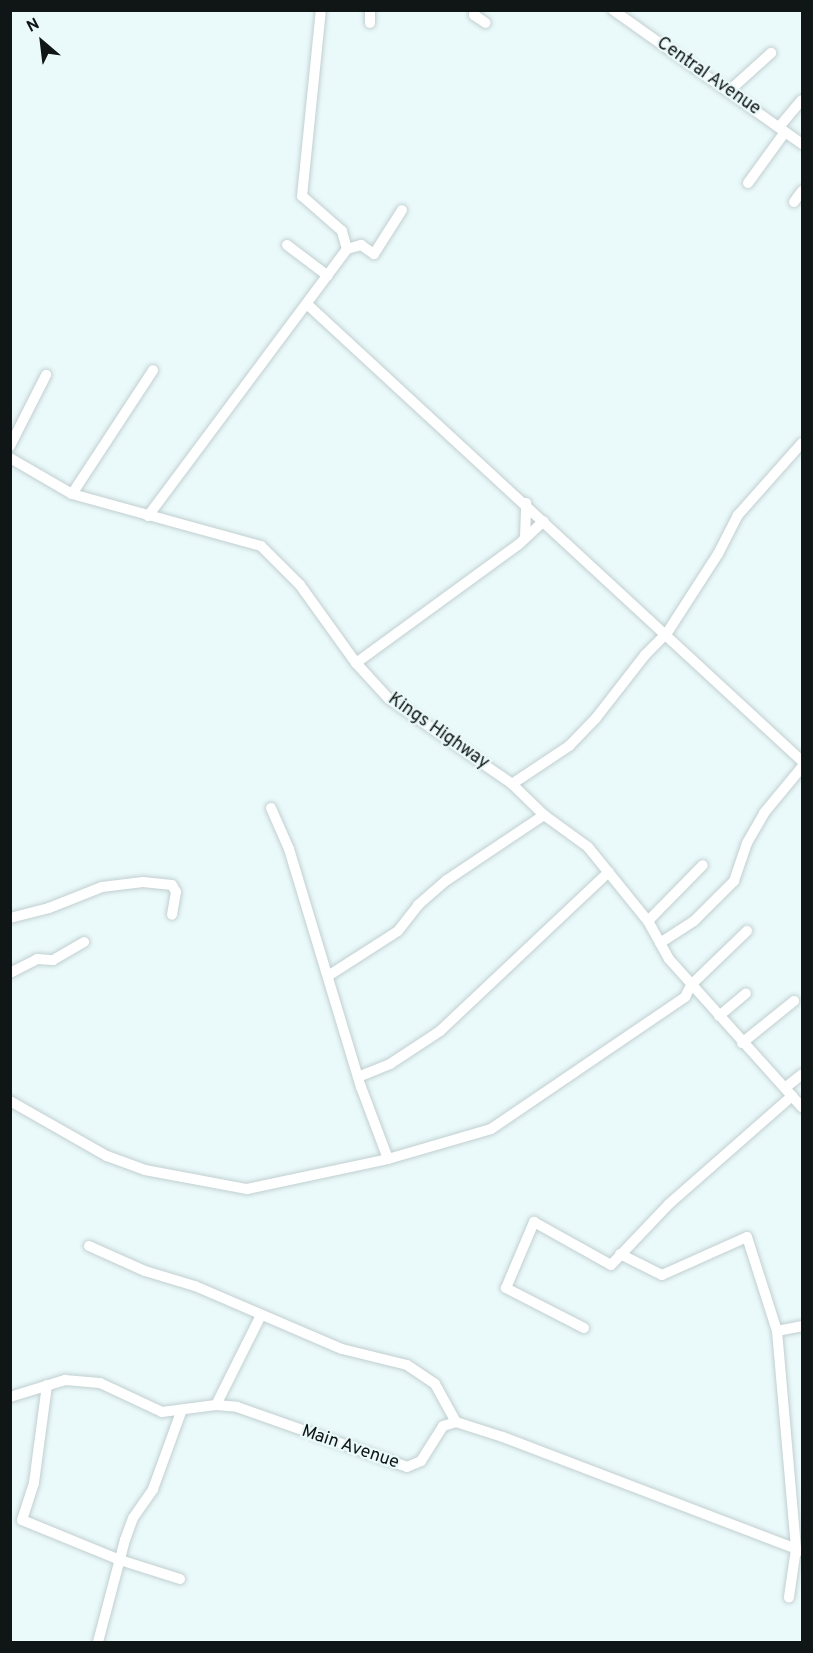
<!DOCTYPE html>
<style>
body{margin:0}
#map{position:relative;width:813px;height:1653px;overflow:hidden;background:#eaf9fa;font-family:Overpass,sans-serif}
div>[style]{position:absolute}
.roads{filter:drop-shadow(0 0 2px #c1cfd0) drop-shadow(0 0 2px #c1cfd0)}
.minor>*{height:10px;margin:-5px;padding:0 5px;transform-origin:5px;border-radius:5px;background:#fff}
span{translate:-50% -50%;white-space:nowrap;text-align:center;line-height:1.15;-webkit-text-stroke:4.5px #eaf9fa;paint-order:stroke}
.street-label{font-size:18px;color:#101515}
.frame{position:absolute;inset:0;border:12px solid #101515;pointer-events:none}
.north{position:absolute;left:12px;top:12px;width:60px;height:60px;-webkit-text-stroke:4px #eaf9fa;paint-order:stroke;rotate:332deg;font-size:16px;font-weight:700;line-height:24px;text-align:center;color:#101515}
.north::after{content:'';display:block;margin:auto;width:21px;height:27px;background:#101515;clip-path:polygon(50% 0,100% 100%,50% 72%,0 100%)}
</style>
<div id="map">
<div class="roads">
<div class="minor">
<i style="left:370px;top:10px;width:13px;rotate:90deg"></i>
<i style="left:475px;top:10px;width:5px;rotate:101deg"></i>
<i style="left:474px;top:15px;width:14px;rotate:34deg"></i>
<i style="left:613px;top:10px;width:232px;rotate:35.3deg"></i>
<i style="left:729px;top:91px;width:57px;rotate:-42.1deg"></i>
<i style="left:779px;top:127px;width:35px;rotate:-50deg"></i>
<i style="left:748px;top:183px;width:63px;rotate:-54deg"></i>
<i style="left:794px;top:202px;width:14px;rotate:-54deg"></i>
<i style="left:287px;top:245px;width:51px;rotate:37.1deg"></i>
<i style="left:347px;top:249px;width:15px;rotate:-16deg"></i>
<i style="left:361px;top:245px;width:16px;rotate:35deg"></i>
<i style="left:374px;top:254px;width:52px;rotate:-57.5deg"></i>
<i style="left:308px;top:305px;width:672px;rotate:42.71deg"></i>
<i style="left:10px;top:446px;width:80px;rotate:-63.1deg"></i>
<i style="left:10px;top:458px;width:72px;rotate:30.1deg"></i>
<i style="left:72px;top:494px;width:196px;rotate:15.4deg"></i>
<i style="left:261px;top:546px;width:55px;rotate:45deg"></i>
<i style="left:300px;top:585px;width:96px;rotate:54.3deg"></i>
<i style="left:356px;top:663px;width:49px;rotate:47.5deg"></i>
<i style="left:389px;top:699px;width:150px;rotate:34.6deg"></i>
<i style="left:512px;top:784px;width:45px;rotate:44.1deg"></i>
<i style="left:544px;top:815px;width:54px;rotate:36deg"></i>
<i style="left:588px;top:847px;width:95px;rotate:51deg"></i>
<i style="left:648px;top:921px;width:43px;rotate:61.1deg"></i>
<i style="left:669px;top:959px;width:199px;rotate:48.1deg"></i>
<i style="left:72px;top:494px;width:148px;rotate:-56.8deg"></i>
<i style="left:148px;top:516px;width:333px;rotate:-53.3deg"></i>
<i style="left:347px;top:249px;width:19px;rotate:-106deg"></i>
<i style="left:342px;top:231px;width:53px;rotate:-138.8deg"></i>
<i style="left:302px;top:196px;width:187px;rotate:-84.2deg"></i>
<i style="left:525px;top:538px;width:35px;rotate:-88deg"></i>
<i style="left:356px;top:663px;width:200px;rotate:-36.1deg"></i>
<i style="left:518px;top:545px;width:35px;rotate:-43deg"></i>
<i style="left:512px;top:784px;width:69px;rotate:-33.7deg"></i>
<i style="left:569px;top:746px;width:39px;rotate:-46deg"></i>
<i style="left:596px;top:718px;width:80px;rotate:-52.1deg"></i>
<i style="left:645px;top:655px;width:31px;rotate:-45deg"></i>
<i style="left:667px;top:633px;width:94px;rotate:-57.2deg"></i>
<i style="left:718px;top:554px;width:44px;rotate:-62.9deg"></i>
<i style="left:738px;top:515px;width:96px;rotate:-48.4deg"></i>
<i style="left:271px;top:808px;width:45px;rotate:66.3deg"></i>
<i style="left:289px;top:849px;width:249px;rotate:73.2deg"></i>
<i style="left:361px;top:1087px;width:77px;rotate:69.4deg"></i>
<i style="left:10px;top:918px;width:40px;rotate:-14.4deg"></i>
<i style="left:49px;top:908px;width:57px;rotate:-21.6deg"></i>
<i style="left:102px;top:887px;width:41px;rotate:-7deg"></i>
<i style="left:143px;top:882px;width:29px;rotate:6deg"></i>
<i style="left:172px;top:885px;width:8px;rotate:60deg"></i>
<i style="left:176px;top:892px;width:23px;rotate:100deg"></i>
<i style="left:648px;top:921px;width:78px;rotate:-45.5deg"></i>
<i style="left:660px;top:943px;width:40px;rotate:-32.9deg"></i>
<i style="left:694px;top:921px;width:57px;rotate:-45deg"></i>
<i style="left:734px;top:881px;width:40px;rotate:-71.1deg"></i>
<i style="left:747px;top:843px;width:34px;rotate:-60deg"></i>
<i style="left:764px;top:813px;width:60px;rotate:-50.4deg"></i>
<i style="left:10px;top:973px;width:30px;rotate:-27deg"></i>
<i style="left:37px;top:959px;width:16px;rotate:4deg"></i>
<i style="left:53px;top:960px;width:36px;rotate:-30deg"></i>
<i style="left:328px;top:976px;width:83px;rotate:-32.7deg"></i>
<i style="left:398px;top:931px;width:33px;rotate:-52deg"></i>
<i style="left:418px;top:905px;width:38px;rotate:-41deg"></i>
<i style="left:447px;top:880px;width:117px;rotate:-33.8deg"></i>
<i style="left:719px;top:1016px;width:35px;rotate:-40deg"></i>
<i style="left:742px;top:1043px;width:67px;rotate:-38.9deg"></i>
<i style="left:358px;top:1077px;width:35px;rotate:-22deg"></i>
<i style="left:390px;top:1064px;width:60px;rotate:-33.4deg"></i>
<i style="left:440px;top:1031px;width:232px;rotate:-43.3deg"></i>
<i style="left:785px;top:1088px;width:22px;rotate:-39deg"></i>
<i style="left:10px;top:1101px;width:112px;rotate:29.6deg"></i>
<i style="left:107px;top:1156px;width:40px;rotate:20.2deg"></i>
<i style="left:145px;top:1170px;width:104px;rotate:10.6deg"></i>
<i style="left:247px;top:1189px;width:144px;rotate:-12deg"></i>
<i style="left:388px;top:1159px;width:107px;rotate:-16.2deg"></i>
<i style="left:491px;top:1129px;width:235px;rotate:-34.2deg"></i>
<i style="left:685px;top:997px;width:13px;rotate:-63deg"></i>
<i style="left:691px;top:985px;width:78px;rotate:-44deg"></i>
<i style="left:89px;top:1246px;width:61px;rotate:24.1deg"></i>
<i style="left:145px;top:1271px;width:52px;rotate:16.7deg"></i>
<i style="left:195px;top:1286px;width:160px;rotate:23.2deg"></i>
<i style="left:342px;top:1349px;width:67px;rotate:13.8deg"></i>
<i style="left:407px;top:1365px;width:34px;rotate:34deg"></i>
<i style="left:435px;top:1384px;width:43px;rotate:61.1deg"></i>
<i style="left:620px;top:1254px;width:47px;rotate:26.6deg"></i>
<i style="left:662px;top:1275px;width:93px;rotate:-24.1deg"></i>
<i style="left:747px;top:1237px;width:99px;rotate:72.3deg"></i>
<i style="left:777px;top:1331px;width:219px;rotate:85deg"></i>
<i style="left:796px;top:1549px;width:49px;rotate:98.3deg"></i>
<i style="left:584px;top:1328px;width:88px;rotate:-152.9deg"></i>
<i style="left:506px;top:1288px;width:72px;rotate:-67deg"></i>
<i style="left:534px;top:1222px;width:88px;rotate:29.2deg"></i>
<i style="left:611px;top:1265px;width:84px;rotate:-46.4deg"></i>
<i style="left:669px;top:1204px;width:164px;rotate:-41.3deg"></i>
<i style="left:777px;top:1331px;width:25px;rotate:-11deg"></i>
<i style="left:47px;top:1385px;width:99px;rotate:97.6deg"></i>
<i style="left:34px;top:1483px;width:39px;rotate:108deg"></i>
<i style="left:22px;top:1520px;width:106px;rotate:22.2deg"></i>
<i style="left:120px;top:1560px;width:63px;rotate:17.6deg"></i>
<i style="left:10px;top:1397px;width:58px;rotate:-17.2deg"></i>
<i style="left:65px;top:1380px;width:35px;rotate:5deg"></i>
<i style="left:100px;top:1383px;width:68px;rotate:25.1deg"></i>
<i style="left:162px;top:1412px;width:54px;rotate:-7.4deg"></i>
<i style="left:216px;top:1405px;width:21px;rotate:5deg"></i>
<i style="left:237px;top:1407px;width:180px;rotate:19.4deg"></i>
<i style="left:407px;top:1467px;width:15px;rotate:-23deg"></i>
<i style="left:421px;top:1461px;width:41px;rotate:-57.8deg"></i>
<i style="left:443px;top:1426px;width:14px;rotate:-17deg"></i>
<i style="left:456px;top:1422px;width:49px;rotate:17.7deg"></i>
<i style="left:503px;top:1437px;width:320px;rotate:20.9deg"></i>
<i style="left:216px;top:1405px;width:101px;rotate:-63.4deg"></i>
<i style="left:98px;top:1642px;width:106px;rotate:-75.2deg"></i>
<i style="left:125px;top:1540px;width:23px;rotate:-70deg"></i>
<i style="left:133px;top:1518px;width:35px;rotate:-55deg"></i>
<i style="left:153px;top:1489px;width:82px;rotate:-70deg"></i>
</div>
</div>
<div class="street-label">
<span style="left:708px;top:77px;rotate:35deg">Central Avenue</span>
<span style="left:438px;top:732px;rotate:35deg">Kings Highway</span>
<span style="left:350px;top:1448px;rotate:19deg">Main Avenue</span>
</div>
<div class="frame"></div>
<div class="north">N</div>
</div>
